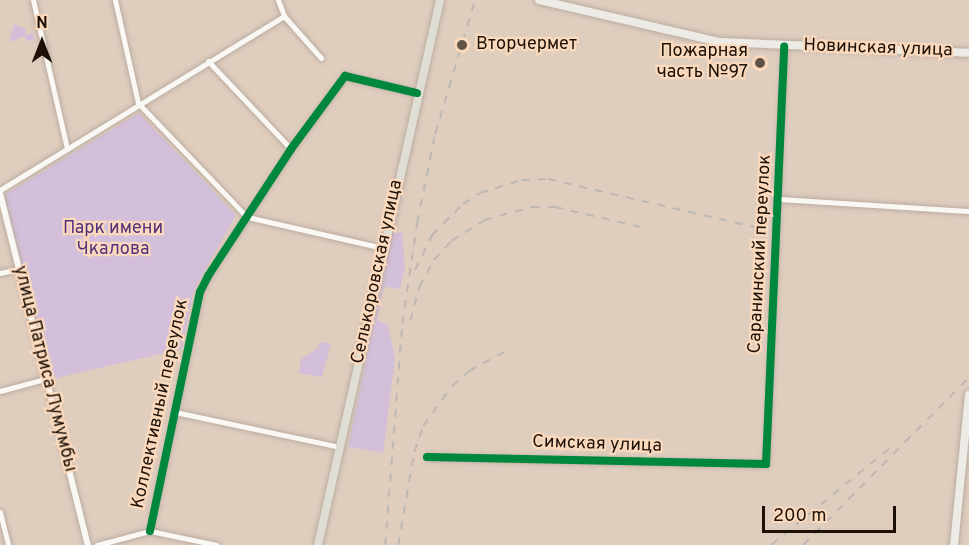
<!DOCTYPE html>
<meta charset="utf-8">
<style>
body{margin:0}
#map{position:relative;width:969px;height:545px;overflow:hidden;background:#dfcdbe;font-family:Overpass,sans-serif}
div>[style]{position:absolute}
.green>*{inset:0;background:#d3bfd9}
.roads{filter:drop-shadow(0 0 2px #bbada1) drop-shadow(0 0 2px #bbada1)}
.minor>*{height:5px;margin:-2.5px;padding:0 2.5px;transform-origin:2.5px;border-radius:2.5px;background:#faf8f5}
.tertiary>*{height:6px;margin:-3px;padding:0 3px;transform-origin:3px;border-radius:3px;background:#faf8f5}
.secondary>*{height:8px;margin:-4px;padding:0 4px;transform-origin:4px;border-radius:4px;background:#edebe5}
.primary>*{height:8px;margin:-4px;padding:0 4px;transform-origin:4px;border-radius:4px;background:#dfded4}
.rail>*{height:1.5px;margin-top:-0.75px;transform-origin:0;background:repeating-linear-gradient(90deg,#bdb8b4 0 8px,transparent 0 16px)}
.cycleway>*{height:8px;margin:-4px;padding:0 4px;transform-origin:4px;border-radius:4px;background:#00873e}
.dots>*{width:16px;height:16px;translate:-50% -50%;box-sizing:border-box;border:3px solid #fbd9bd;border-radius:50%}
span{translate:-50% -50%;white-space:nowrap;text-align:center;line-height:1.15;-webkit-text-stroke:4.5px #fbd9bd;paint-order:stroke}
.poi-label{font-size:18px;color:#1d1107}
.left{translate:0 -50%;text-align:left}
.right{translate:-100% -50%;text-align:right}
.street-label{font-size:18px;color:#1d1107}
.park-label{font-size:18px;color:#53327b}
.north{position:absolute;left:12px;top:12px;width:60px;height:60px;-webkit-text-stroke:4px #fbd9bd;paint-order:stroke;rotate:0deg;font-size:16px;font-weight:700;line-height:24px;text-align:center;color:#1d1107}
.north::after{content:'';display:block;margin:auto;width:21px;height:27px;background:#1d1107;clip-path:polygon(50% 0,100% 100%,50% 72%,0 100%)}
.scale{position:absolute;left:762px;top:506px;width:134px;height:27px;box-sizing:border-box;border:3px solid #1d1107;border-top:0;padding-left:8px;font-size:18px;line-height:21px;white-space:nowrap;color:#1d1107;-webkit-text-stroke:4px #fbd9bd;paint-order:stroke}
</style>
<div id="map">
<div class="green">
<i style="clip-path:polygon(14px 24px,26px 29px,25px 35px,33px 33px,34px 40px,26px 41px,25px 36px,9px 42px)"></i>
<i style="clip-path:polygon(139px 113px,236px 215px,194px 290px,182px 349px,56px 378px,46px 361px,4px 195px)"></i>
<i style="clip-path:polygon(402px 232px,405px 267px,400px 289px,384px 287px,377px 320px,388px 325px,395px 358px,383px 453px,348px 447px,392px 233px)"></i>
<i style="clip-path:polygon(320px 342px,331px 344px,322px 377px,299px 373px,301px 359px,318px 348px)"></i>
</div>
<div class="roads">
<div class="minor">
<i style="left:33px;top:0;width:153px;rotate:77.1deg"></i>
<i style="left:115px;top:0;width:106px;rotate:77.4deg"></i>
<i style="left:138px;top:103px;width:152px;rotate:46.3deg"></i>
<i style="left:243px;top:213px;width:10px;rotate:29deg"></i>
<i style="left:252px;top:218px;width:134px;rotate:12.9deg"></i>
<i style="left:278px;top:0;width:17px;rotate:69deg"></i>
<i style="left:284px;top:16px;width:56px;rotate:48.6deg"></i>
<i style="left:208px;top:61px;width:121px;rotate:46.7deg"></i>
<i style="left:0;top:190px;width:333px;rotate:-31.5deg"></i>
<i style="left:778px;top:199px;width:191px;rotate:3.6deg"></i>
<i style="left:0;top:273px;width:19px;rotate:-12deg"></i>
<i style="left:0;top:391px;width:47px;rotate:-14.9deg"></i>
<i style="left:175px;top:412px;width:169px;rotate:12deg"></i>
<i style="left:427px;top:457px;width:339px;rotate:1.2deg"></i>
<i style="left:766px;top:464px;width:418px;rotate:-87.5deg"></i>
<i style="left:0;top:512px;width:34px;rotate:76deg"></i>
<i style="left:150px;top:531px;width:244px;rotate:-78.2deg"></i>
<i style="left:200px;top:292px;width:18px;rotate:-63deg"></i>
<i style="left:208px;top:276px;width:152px;rotate:-56.8deg"></i>
<i style="left:291px;top:149px;width:91px;rotate:-53.5deg"></i>
<i style="left:345px;top:76px;width:74px;rotate:13.3deg"></i>
<i style="left:97px;top:545px;width:55px;rotate:-14.8deg"></i>
<i style="left:150px;top:531px;width:68px;rotate:11.8deg"></i>
</div>
<div class="tertiary">
<i style="left:0;top:193px;width:363px;rotate:76deg"></i>
</div>
<div class="secondary">
<i style="left:539px;top:0;width:185px;rotate:13.1deg"></i>
<i style="left:719px;top:42px;width:250px;rotate:2.5deg"></i>
<i style="left:954px;top:545px;width:151px;rotate:-84.3deg"></i>
</div>
<div class="primary">
<i style="left:318px;top:545px;width:558px;rotate:-77.38deg"></i>
</div>
</div>
<div class="rail">
<i style="left:415px;top:270px;width:39px;rotate:-64deg"></i>
<i style="left:432px;top:235px;width:44px;rotate:-45deg"></i>
<i style="left:463px;top:204px;width:20px;rotate:-33deg"></i>
<i style="left:480px;top:193px;width:44px;rotate:-17.2deg"></i>
<i style="left:522px;top:180px;width:26px;rotate:-2deg"></i>
<i style="left:548px;top:179px;width:212px;rotate:13.1deg"></i>
<i style="left:410px;top:321px;width:35px;rotate:-75deg"></i>
<i style="left:419px;top:287px;width:31px;rotate:-61deg"></i>
<i style="left:434px;top:260px;width:25px;rotate:-48deg"></i>
<i style="left:451px;top:241px;width:39px;rotate:-32deg"></i>
<i style="left:484px;top:220px;width:50px;rotate:-15.2deg"></i>
<i style="left:532px;top:207px;width:23px"></i>
<i style="left:555px;top:207px;width:88px;rotate:13.1deg"></i>
<i style="left:385px;top:545px;width:222px;rotate:-85.6deg"></i>
<i style="left:402px;top:324px;width:102px;rotate:-81.6deg"></i>
<i style="left:417px;top:223px;width:91px;rotate:-78.6deg"></i>
<i style="left:435px;top:134px;width:140px;rotate:-73.4deg"></i>
<i style="left:398px;top:545px;width:94px;rotate:-80.2deg"></i>
<i style="left:414px;top:452px;width:28px;rotate:-71deg"></i>
<i style="left:423px;top:426px;width:49px;rotate:-54.1deg"></i>
<i style="left:452px;top:386px;width:23px;rotate:-41deg"></i>
<i style="left:469px;top:371px;width:44px;rotate:-28.3deg"></i>
<i style="left:771px;top:545px;width:160px;rotate:-39.2deg"></i>
<i style="left:803px;top:545px;width:236px;rotate:-45.3deg"></i>
</div>
<div class="cycleway">
<i style="left:427px;top:457px;width:339px;rotate:1.2deg"></i>
<i style="left:766px;top:464px;width:418px;rotate:-87.5deg"></i>
<i style="left:150px;top:531px;width:244px;rotate:-78.2deg"></i>
<i style="left:200px;top:292px;width:18px;rotate:-63deg"></i>
<i style="left:208px;top:276px;width:152px;rotate:-56.8deg"></i>
<i style="left:291px;top:149px;width:91px;rotate:-53.5deg"></i>
<i style="left:345px;top:76px;width:74px;rotate:13.3deg"></i>
</div>
<div class="dots">
<i style="left:462px;top:45px;background:#615347"></i>
<i style="left:760px;top:63px;background:#615347"></i>
</div>
<div class="poi-label">
<span class="left" style="left:476px;top:45px">Вторчермет</span>
<span class="right" style="left:748px;top:63px">Пожарная<br>часть №97</span>
</div>
<div class="street-label">
<span style="left:878px;top:49px;rotate:2deg">Новинская улица</span>
<span style="left:761px;top:254px;rotate:-87deg">Саранинский переулок</span>
<span style="left:378px;top:272px;rotate:-78deg">Селькоровская улица</span>
<span style="left:44px;top:369px;rotate:76deg">улица Патриса Лумумбы</span>
<span style="left:161px;top:404px;rotate:-78deg">Коллективный переулок</span>
<span style="left:597px;top:445px;rotate:2deg">Симская улица</span>
</div>
<div class="park-label">
<span style="left:113px;top:240px">Парк имени<br>Чкалова</span>
</div>
<div class="north">N</div>
<div class="scale">200 m</div>
</div>
